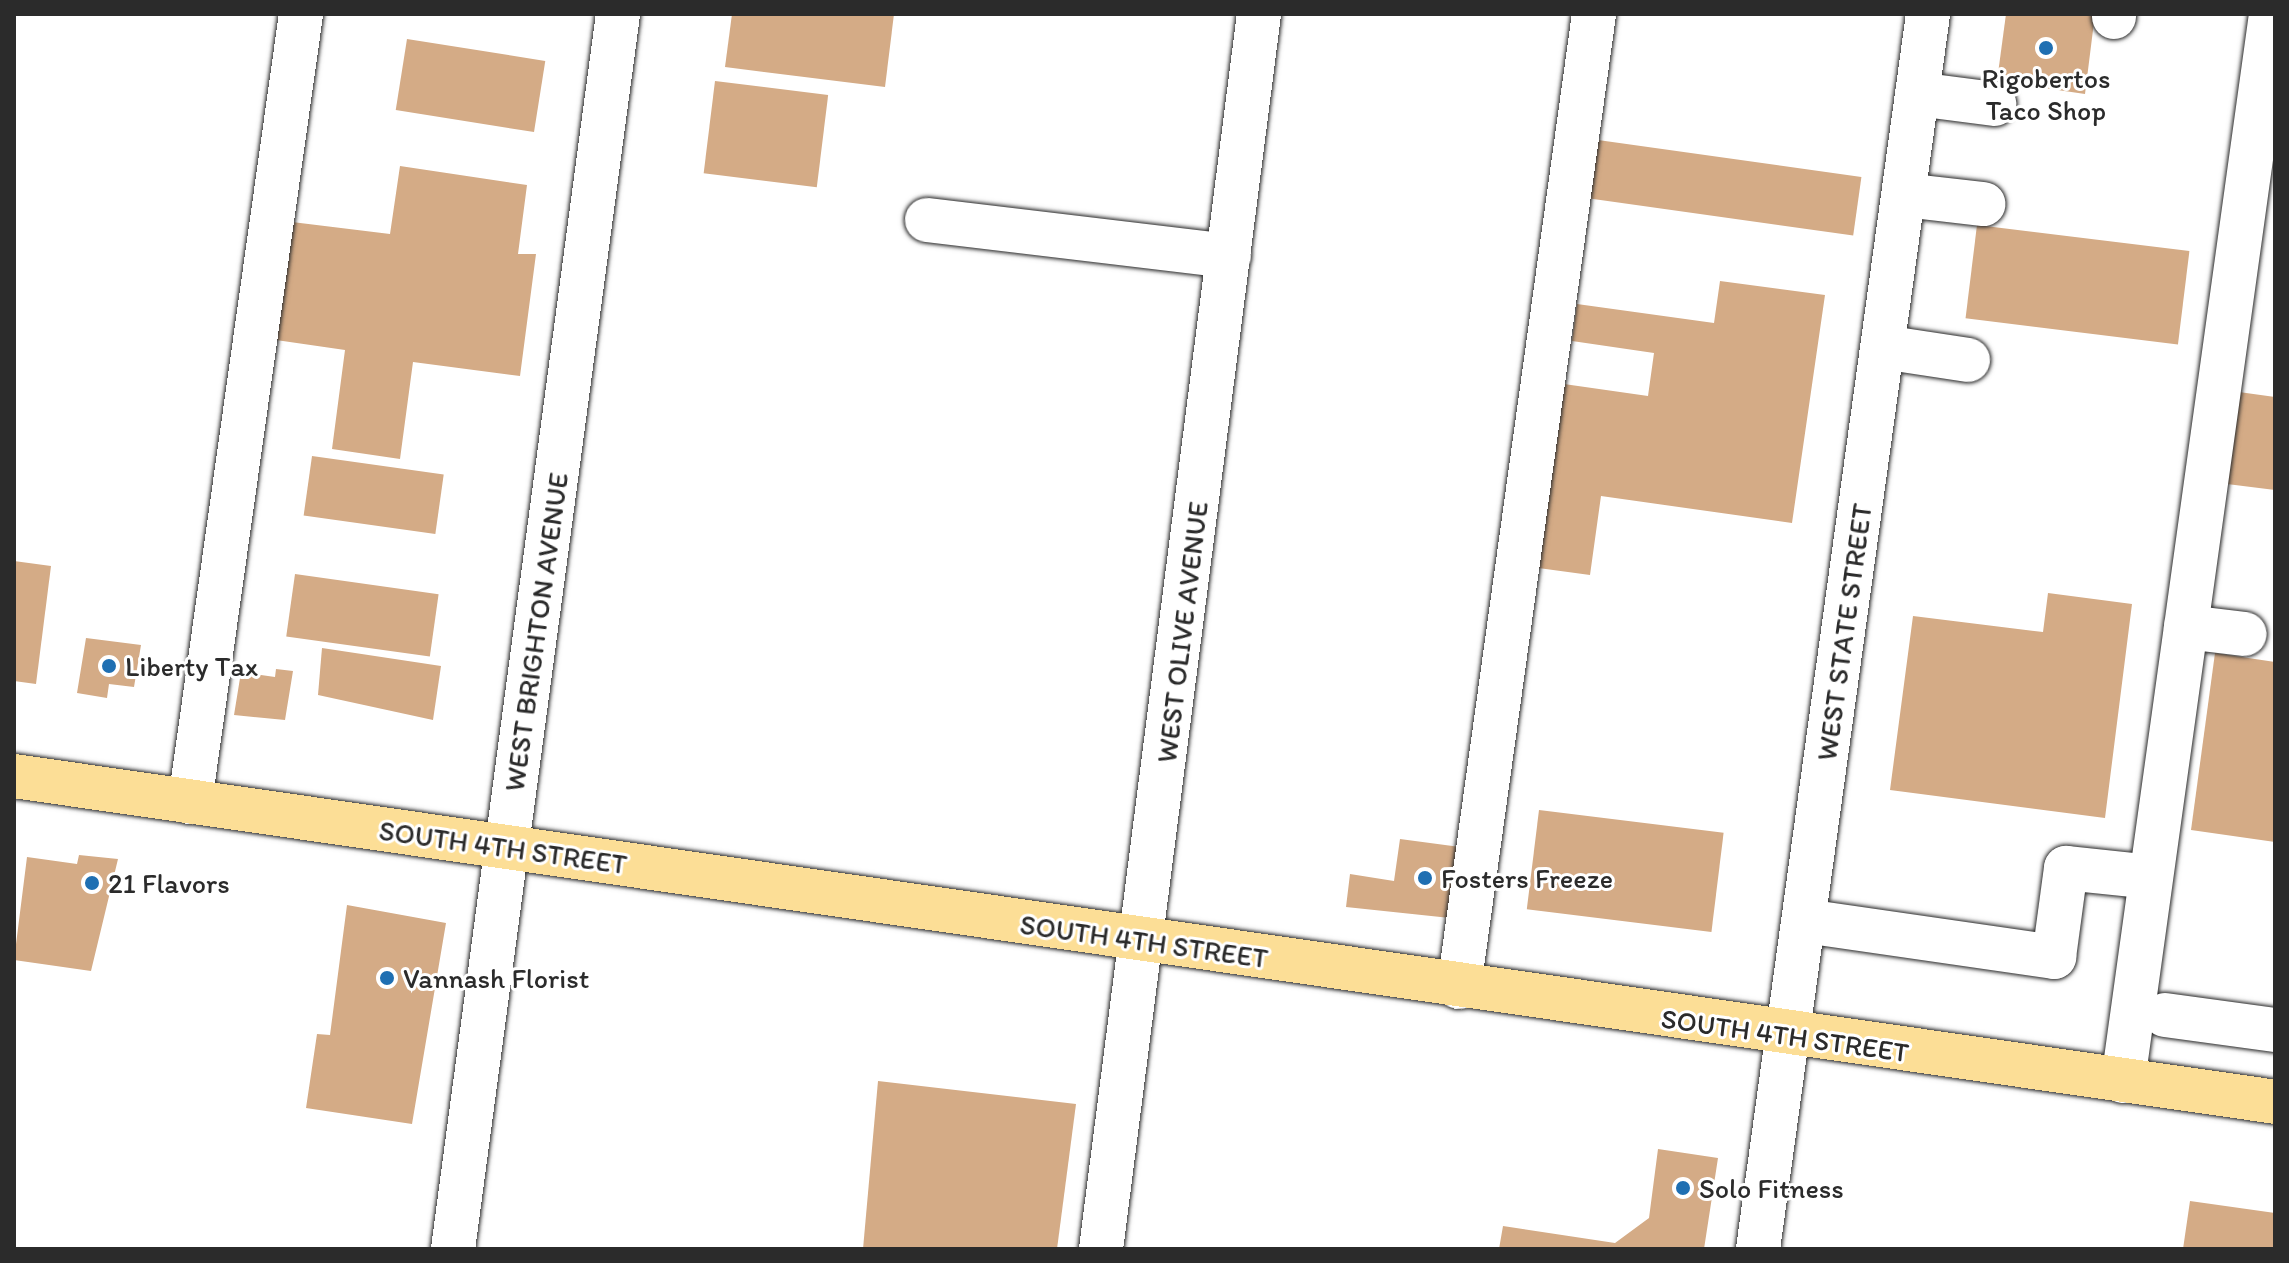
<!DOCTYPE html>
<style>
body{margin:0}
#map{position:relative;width:2289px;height:1263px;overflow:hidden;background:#fff;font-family:Itim,sans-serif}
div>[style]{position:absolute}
.building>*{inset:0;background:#d4ab86;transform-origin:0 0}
.roads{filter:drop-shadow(0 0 2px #2b2b2b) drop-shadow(0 0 2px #2b2b2b)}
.minor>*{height:44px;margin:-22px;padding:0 22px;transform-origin:22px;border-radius:22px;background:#fff}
.major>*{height:44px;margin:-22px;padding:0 22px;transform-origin:22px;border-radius:22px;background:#fcde96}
.dots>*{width:22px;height:22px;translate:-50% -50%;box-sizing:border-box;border:4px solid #fff;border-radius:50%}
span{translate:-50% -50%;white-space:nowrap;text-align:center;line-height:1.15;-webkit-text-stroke:6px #fff;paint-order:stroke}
.poi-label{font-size:28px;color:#2b2b2b}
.left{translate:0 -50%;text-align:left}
.street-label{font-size:28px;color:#2b2b2b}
.frame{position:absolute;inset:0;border:16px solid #2b2b2b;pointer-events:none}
</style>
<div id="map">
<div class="building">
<i style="clip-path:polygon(732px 14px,894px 14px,885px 87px,725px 67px)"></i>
<i style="clip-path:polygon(2006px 14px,2095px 14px,2085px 94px,1997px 81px)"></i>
<i style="left:407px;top:39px;width:140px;height:72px;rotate:9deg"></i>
<i style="left:715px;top:81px;width:114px;height:93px;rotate:7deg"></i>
<i style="left:1598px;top:140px;width:266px;height:59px;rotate:8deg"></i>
<i style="clip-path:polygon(400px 166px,527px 185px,518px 254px,536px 254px,520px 376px,413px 362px,400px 459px,332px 449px,345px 350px,276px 340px,292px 222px,390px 234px)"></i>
<i style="left:1977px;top:225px;width:214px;height:94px;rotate:7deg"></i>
<i style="clip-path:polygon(1720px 281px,1825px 295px,1792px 523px,1601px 496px,1590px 575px,1531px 567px,1557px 383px,1648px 396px,1654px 353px,1572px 341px,1577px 304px,1714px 323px)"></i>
<i style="clip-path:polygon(2239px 392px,2275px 397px,2275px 490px,2227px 484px)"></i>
<i style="left:312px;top:456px;width:133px;height:60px;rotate:8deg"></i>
<i style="clip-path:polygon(14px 561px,51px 566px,36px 684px,14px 681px)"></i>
<i style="left:295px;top:574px;width:145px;height:63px;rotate:8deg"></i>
<i style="clip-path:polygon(2048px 593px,2132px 604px,2105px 818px,1890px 790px,1913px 616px,2043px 632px)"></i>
<i style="clip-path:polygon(86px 638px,141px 645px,134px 687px,109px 684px,107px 698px,77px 693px)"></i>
<i style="clip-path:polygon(322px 648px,441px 666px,433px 720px,318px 695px)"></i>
<i style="clip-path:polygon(2215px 653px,2275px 662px,2275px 842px,2191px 830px)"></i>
<i style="clip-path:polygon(276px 669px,293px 671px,285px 720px,234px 715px,241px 672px,275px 677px)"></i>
<i style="left:1539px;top:810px;width:186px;height:100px;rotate:7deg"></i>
<i style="clip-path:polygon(1400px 839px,1460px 847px,1450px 918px,1346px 907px,1350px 874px,1394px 881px)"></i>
<i style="clip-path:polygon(79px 855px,118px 859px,91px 971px,14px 960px,27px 857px,77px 864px)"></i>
<i style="clip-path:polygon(347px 905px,446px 923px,412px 1124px,306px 1108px,317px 1034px,330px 1035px)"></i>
<i style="clip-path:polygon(878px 1081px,1076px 1104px,1057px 1249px,863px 1249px)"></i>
<i style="clip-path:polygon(1658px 1149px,1718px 1158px,1704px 1249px,1499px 1249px,1503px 1226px,1615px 1243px,1649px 1218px)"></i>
<i style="clip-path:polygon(2190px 1201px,2275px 1213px,2275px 1249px,2183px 1249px)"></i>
</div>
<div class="roads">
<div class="minor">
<i style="left:2114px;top:17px;width:3px;rotate:-90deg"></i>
<i style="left:1917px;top:94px;width:78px;rotate:7.4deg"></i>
<i style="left:1904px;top:195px;width:80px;rotate:6.5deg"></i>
<i style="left:927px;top:220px;width:304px;rotate:6.8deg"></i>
<i style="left:1883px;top:347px;width:86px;rotate:8.7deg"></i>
<i style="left:2186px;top:627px;width:59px;rotate:6.8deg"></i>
<i style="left:190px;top:802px;width:796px;rotate:-81.98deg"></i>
<i style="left:1805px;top:921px;width:252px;rotate:8.2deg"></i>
<i style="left:2054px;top:957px;width:90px;rotate:-82.3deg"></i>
<i style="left:2066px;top:868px;width:85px;rotate:6deg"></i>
<i style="left:1459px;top:987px;width:982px;rotate:-82.1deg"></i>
<i style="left:2165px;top:1015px;width:111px;rotate:7.8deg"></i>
<i style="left:2123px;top:1081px;width:1077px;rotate:-82.1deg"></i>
<i style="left:453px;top:1249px;width:1246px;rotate:-82.39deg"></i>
<i style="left:1101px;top:1249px;width:1245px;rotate:-82.71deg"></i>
<i style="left:1758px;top:1249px;width:1247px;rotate:-82.16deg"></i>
</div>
<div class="major">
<i style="left:14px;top:776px;width:2284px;rotate:8.2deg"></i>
</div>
</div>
<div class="dots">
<i style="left:2046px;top:48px;background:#1f6fb2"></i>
<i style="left:109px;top:666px;background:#1f6fb2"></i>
<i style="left:1425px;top:878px;background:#1f6fb2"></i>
<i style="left:92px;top:883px;background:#1f6fb2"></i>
<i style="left:387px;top:978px;background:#1f6fb2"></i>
<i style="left:1683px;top:1188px;background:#1f6fb2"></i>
</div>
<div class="poi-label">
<span style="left:2046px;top:94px">Rigobertos<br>Taco Shop</span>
<span class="left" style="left:125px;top:666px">Liberty Tax</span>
<span class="left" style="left:1441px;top:878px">Fosters Freeze</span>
<span class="left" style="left:108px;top:883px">21 Flavors</span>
<span class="left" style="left:403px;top:978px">Vannash Florist</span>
<span class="left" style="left:1699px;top:1188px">Solo Fitness</span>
</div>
<div class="street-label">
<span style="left:536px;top:632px;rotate:-82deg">WEST BRIGHTON AVENUE</span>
<span style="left:1182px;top:632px;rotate:-83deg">WEST OLIVE AVENUE</span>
<span style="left:1844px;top:632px;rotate:-82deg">WEST STATE STREET</span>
<span style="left:503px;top:847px;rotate:8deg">SOUTH 4TH STREET</span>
<span style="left:1144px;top:941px;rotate:8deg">SOUTH 4TH STREET</span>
<span style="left:1785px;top:1035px;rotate:8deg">SOUTH 4TH STREET</span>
</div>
<div class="frame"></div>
</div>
